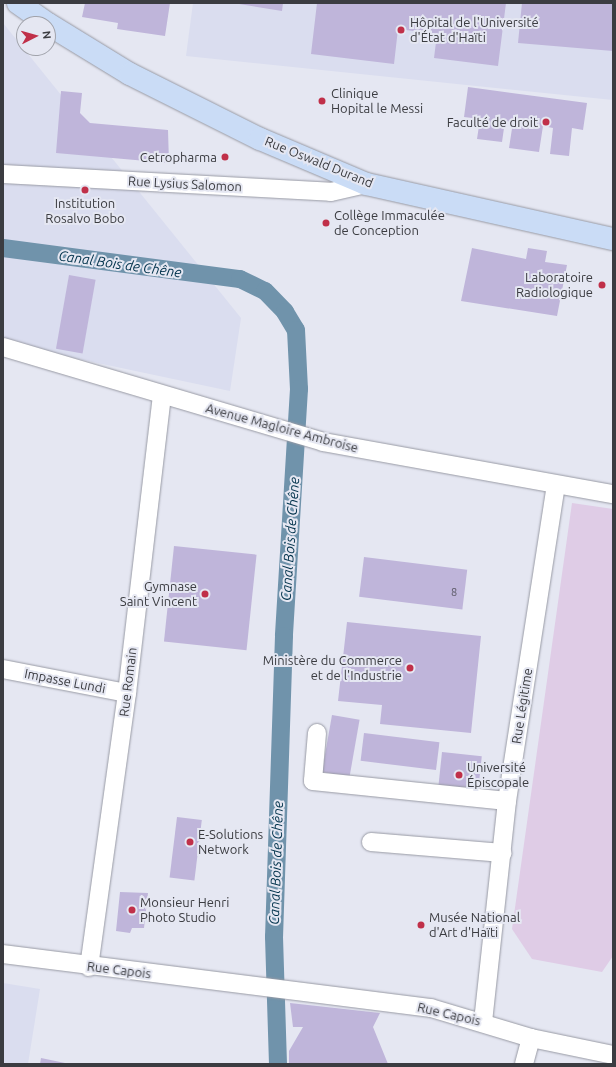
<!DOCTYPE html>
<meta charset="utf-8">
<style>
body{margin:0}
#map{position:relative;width:616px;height:1067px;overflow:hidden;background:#e5e7f2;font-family:Ubuntu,sans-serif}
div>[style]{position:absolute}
.built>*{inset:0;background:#daddef}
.green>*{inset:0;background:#dfcce6}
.canal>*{height:18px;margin:-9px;padding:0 9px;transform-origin:9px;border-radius:9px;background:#7093ab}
.building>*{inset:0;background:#bfb5da;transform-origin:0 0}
.roads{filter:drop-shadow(0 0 1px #989aa4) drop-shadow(0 0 1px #989aa4)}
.minor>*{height:18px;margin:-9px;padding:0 9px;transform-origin:9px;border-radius:9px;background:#fff}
.major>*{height:22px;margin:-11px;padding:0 11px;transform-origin:11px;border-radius:11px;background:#cadcf6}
.dots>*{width:11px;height:11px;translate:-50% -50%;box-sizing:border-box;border:2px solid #e5e7f2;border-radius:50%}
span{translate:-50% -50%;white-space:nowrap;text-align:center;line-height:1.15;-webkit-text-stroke:4px #e5e7f2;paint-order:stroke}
.number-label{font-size:11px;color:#5c5a67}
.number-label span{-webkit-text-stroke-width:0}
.poi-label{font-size:13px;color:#3b3c41}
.left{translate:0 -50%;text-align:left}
.right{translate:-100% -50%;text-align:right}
.street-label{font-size:13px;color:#3b3c41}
.water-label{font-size:14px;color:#00324b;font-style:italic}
.frame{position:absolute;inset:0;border:4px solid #3b3c41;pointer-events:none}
.north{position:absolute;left:16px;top:16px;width:40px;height:40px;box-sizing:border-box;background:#e5e7f2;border:1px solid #a1a3ab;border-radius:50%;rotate:84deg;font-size:11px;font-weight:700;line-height:16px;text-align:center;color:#3b3c41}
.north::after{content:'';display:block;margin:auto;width:14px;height:18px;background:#c03049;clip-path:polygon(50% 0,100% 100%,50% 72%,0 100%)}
</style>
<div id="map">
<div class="built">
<i style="clip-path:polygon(193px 3px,613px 3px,613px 100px,186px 56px)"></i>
<i style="clip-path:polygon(3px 23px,241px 318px,230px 391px,3px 343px)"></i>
<i style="clip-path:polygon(3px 983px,40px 989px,28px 1064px,3px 1064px)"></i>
</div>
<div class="green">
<i style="clip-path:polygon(572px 503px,613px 509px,613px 956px,602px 972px,532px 959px,512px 929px)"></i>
</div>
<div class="canal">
<i style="left:3px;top:248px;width:239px;rotate:7.5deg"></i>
<i style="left:240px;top:279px;width:28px;rotate:26deg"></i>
<i style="left:265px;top:291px;width:29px;rotate:46deg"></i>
<i style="left:285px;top:312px;width:21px;rotate:59deg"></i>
<i style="left:296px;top:330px;width:59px;rotate:87.1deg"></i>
<i style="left:299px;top:389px;width:247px;rotate:93.5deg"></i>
<i style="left:284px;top:636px;width:301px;rotate:91.9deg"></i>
<i style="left:274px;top:937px;width:127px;rotate:88.2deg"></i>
</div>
<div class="building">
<i style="clip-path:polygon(85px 3px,170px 3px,165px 36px,117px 29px,118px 23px,82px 17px)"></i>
<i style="clip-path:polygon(233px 3px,283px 3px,282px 11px)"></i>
<i style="clip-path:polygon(317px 3px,506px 3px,498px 66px,434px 58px,437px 34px,398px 29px,394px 64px,311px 54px)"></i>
<i style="clip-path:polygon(522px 3px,613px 3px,613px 51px,518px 43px)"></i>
<i style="clip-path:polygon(468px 87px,587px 103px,583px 130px,572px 128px,569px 156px,550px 154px,553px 128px,543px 126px,539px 152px,509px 148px,513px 122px,505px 121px,502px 142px,477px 139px,480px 119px,464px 117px)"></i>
<i style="clip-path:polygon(61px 91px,82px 93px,80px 113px,90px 123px,168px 130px,169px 163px,56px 153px)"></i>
<i style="clip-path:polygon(472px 248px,526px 259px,528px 248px,547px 251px,545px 262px,567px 265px,557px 316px,461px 301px)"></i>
<i style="left:69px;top:275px;width:27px;height:75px;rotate:10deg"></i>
<i style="left:174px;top:546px;width:83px;height:96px;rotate:6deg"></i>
<i style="left:364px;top:557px;width:104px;height:40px;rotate:7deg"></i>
<i style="clip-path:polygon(347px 622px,481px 636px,471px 733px,380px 724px,382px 705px,338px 701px)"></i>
<i style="left:332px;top:715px;width:28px;height:58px;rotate:10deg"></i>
<i style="left:364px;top:733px;width:76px;height:28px;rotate:7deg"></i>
<i style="left:442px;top:752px;width:40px;height:40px;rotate:6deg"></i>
<i style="left:177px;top:817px;width:25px;height:61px;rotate:7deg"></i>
<i style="clip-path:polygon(120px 892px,148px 893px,144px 928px,132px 928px,130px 933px,116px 931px)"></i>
<i style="clip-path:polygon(290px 1003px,380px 1013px,373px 1027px,388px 1064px,289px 1064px,289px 1051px,303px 1027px,293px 1027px)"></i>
<i style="clip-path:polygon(41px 1058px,65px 1063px,65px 1064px,40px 1064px)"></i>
</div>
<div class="roads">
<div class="minor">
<i style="left:3px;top:174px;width:328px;rotate:3.1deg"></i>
<i style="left:331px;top:192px;width:36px;rotate:-13deg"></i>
<i style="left:3px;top:347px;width:334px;rotate:16.5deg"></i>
<i style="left:323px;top:442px;width:295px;rotate:10.2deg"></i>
<i style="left:3px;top:669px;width:126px;rotate:11deg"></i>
<i style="left:317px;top:733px;width:48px;rotate:94.8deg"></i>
<i style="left:313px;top:781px;width:195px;rotate:5.9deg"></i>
<i style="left:371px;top:842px;width:132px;rotate:4.8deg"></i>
<i style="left:3px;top:954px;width:431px;rotate:7.2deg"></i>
<i style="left:431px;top:1008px;width:104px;rotate:16.7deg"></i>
<i style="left:531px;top:1038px;width:84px;rotate:11.7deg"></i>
<i style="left:89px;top:967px;width:277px;rotate:-82.1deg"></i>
<i style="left:127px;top:693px;width:299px;rotate:-83.3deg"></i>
<i style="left:483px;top:1022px;width:222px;rotate:-83.8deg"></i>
<i style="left:507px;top:801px;width:319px;rotate:-81.2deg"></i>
<i style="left:524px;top:1064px;width:27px;rotate:-75deg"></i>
</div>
<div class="major">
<i style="left:18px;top:3px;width:37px;rotate:35deg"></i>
<i style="left:48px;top:24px;width:96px;rotate:31.4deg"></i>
<i style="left:130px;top:74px;width:145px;rotate:26.6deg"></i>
<i style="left:260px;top:139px;width:115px;rotate:23deg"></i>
<i style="left:366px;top:184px;width:253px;rotate:12.6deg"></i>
</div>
</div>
<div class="dots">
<i style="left:401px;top:30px;background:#c03049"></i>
<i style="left:322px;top:101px;background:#c03049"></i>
<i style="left:546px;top:122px;background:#c03049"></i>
<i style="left:225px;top:157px;background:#c03049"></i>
<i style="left:85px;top:190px;background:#c03049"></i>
<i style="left:326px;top:223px;background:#c03049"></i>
<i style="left:602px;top:285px;background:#c03049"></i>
<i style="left:205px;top:594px;background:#c03049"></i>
<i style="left:410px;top:668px;background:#c03049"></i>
<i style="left:459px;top:775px;background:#c03049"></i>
<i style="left:190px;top:842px;background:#c03049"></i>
<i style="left:132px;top:910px;background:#c03049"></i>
<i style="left:421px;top:925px;background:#c03049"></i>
</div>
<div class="number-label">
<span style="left:454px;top:592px">8</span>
</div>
<div class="poi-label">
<span class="left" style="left:410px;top:30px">Hôpital de l'Université<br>d'État d'Haïti</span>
<span class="left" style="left:331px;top:101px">Clinique<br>Hopital le Messi</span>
<span class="right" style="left:538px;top:122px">Faculté de droit</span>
<span class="right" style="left:217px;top:157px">Cetropharma</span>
<span style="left:85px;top:211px">Institution<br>Rosalvo Bobo</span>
<span class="left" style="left:334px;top:223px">Collège Immaculée<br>de Conception</span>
<span class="right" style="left:593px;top:285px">Laboratoire<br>Radiologique</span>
<span class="right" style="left:197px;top:594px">Gymnase<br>Saint Vincent</span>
<span class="right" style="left:402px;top:668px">Ministère du Commerce<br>et de l'Industrie</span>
<span class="left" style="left:467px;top:775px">Université<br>Épiscopale</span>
<span class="left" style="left:198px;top:842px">E-Solutions<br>Network</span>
<span class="left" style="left:140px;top:910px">Monsieur Henri<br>Photo Studio</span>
<span class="left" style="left:429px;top:925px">Musée National<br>d'Art d'Haïti</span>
</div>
<div class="street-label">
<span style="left:319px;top:162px;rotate:22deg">Rue Oswald Durand</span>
<span style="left:185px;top:184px;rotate:3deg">Rue Lysius Salomon</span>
<span style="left:282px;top:428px;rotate:15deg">Avenue Magloire Ambroise</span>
<span style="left:65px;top:681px;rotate:11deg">Impasse Lundi</span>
<span style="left:128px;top:682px;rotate:-83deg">Rue Romain</span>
<span style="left:522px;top:706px;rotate:-81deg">Rue Légitime</span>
<span style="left:119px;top:970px;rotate:7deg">Rue Capois</span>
<span style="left:449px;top:1014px;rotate:13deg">Rue Capois</span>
</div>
<div class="water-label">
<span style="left:120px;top:264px;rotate:8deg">Canal Bois de Chêne</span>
<span style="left:290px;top:539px;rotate:-86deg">Canal Bois de Chêne</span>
<span style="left:276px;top:863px;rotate:-88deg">Canal Bois de Chêne</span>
</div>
<div class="frame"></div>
<div class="north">N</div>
</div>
